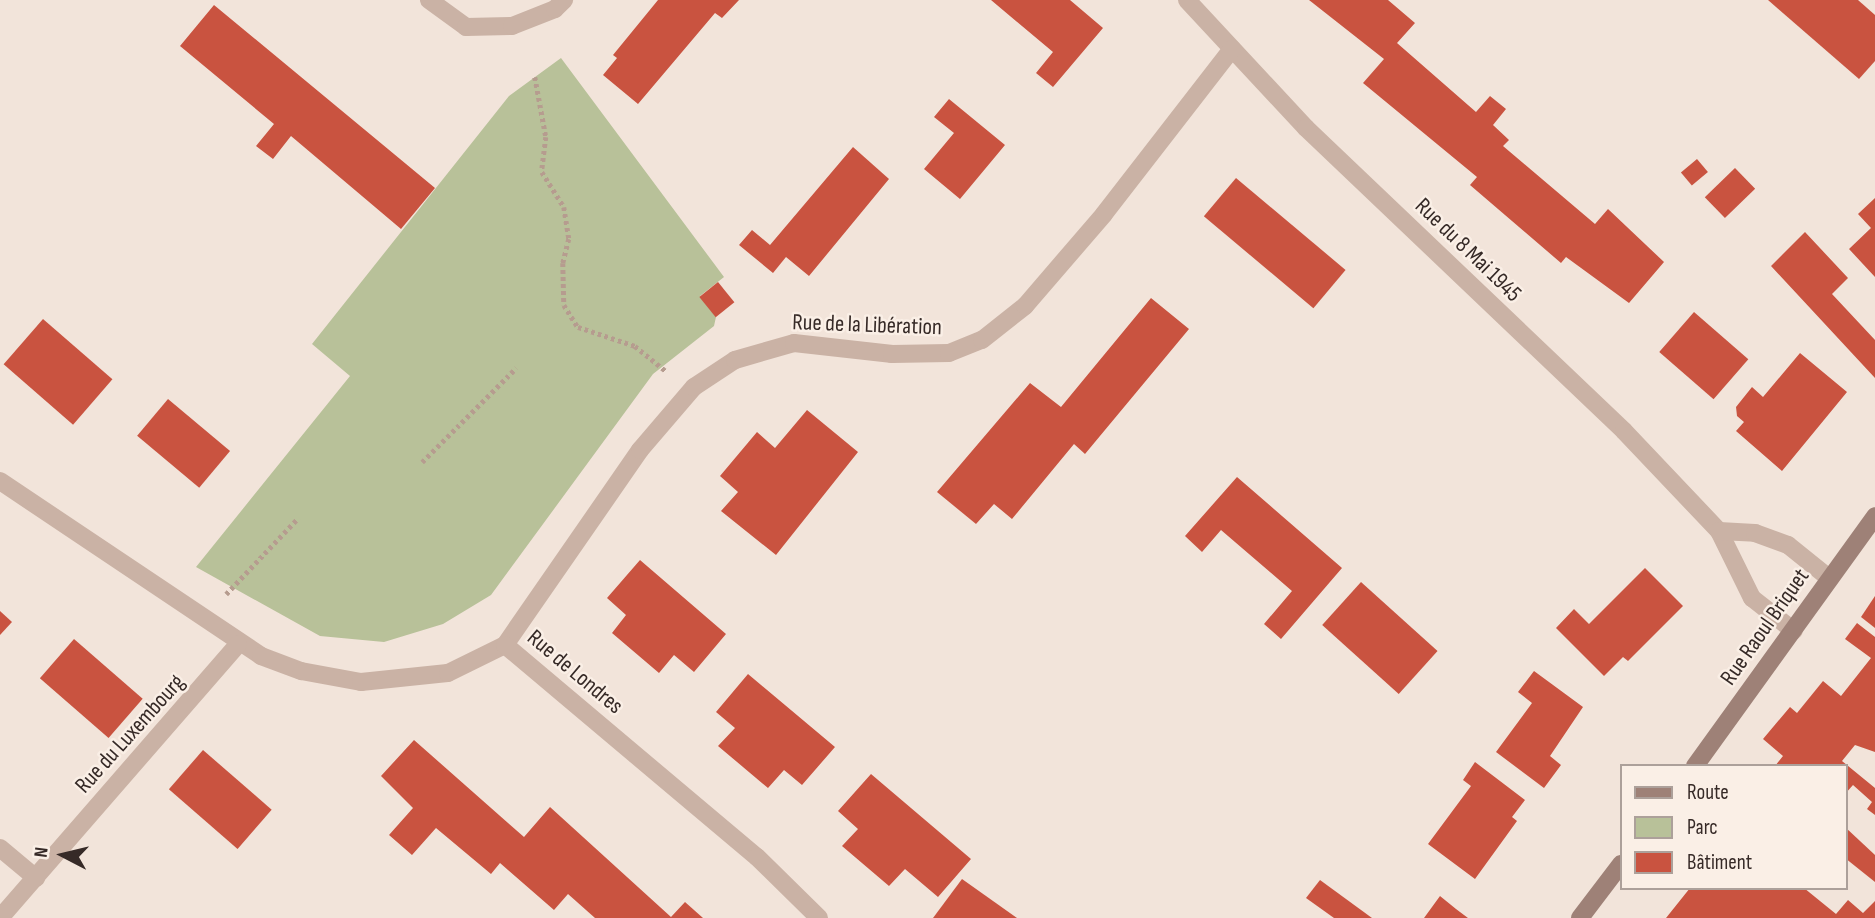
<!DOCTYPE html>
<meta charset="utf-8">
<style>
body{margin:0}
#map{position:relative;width:1875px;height:918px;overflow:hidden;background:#f2e4da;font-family:"Sofia Sans Condensed",sans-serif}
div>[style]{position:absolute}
.green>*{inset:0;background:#b8c199}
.building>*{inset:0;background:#c95340;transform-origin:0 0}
.path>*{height:4.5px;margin-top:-2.25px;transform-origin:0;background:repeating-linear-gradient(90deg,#b69c8f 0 3.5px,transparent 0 7px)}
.street>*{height:18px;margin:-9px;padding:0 9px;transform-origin:9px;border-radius:9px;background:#cab2a5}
.secondary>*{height:18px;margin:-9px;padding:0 9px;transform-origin:9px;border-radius:9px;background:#9e8177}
span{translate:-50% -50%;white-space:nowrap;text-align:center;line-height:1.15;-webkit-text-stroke:5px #faefe6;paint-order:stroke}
.street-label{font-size:23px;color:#362a27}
.legend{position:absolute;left:1620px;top:764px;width:228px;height:126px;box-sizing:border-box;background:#faefe6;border:2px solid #aca09a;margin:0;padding:9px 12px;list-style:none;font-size:21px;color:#362a27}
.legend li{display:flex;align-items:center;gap:14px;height:35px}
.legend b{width:35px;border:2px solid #aca09a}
.north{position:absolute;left:28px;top:820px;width:70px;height:70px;-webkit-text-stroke:5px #faefe6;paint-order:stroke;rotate:277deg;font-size:19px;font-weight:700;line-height:28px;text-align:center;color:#362a27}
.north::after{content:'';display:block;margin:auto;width:24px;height:32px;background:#362a27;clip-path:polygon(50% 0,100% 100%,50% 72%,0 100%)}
</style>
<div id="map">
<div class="green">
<i style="clip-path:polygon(561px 58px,724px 277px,700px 296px,716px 317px,714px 326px,653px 374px,491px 595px,443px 624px,384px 642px,320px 636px,196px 567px,350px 376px,312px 344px,509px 96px)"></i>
</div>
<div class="building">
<i style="clip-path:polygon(658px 0,739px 0,722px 18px,715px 13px,638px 104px,603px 75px,617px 58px,613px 55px)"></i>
<i style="clip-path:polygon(991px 0,1070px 0,1103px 28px,1053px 87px,1036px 73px,1053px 52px)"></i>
<i style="clip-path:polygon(1309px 0,1388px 0,1415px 23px,1397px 43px,1476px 112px,1490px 96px,1506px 109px,1493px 125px,1509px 140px,1503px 146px,1595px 224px,1608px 209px,1664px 262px,1629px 303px,1566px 257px,1561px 263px,1470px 185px,1477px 177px,1363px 83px,1384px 59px)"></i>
<i style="clip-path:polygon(1768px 0,1858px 0,1875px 15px,1875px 61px,1859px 79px)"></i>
<i style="clip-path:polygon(214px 5px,435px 188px,401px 229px,291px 136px,273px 159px,256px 146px,274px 124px,180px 46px)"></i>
<i style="clip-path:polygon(949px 99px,1005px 145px,960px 199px,924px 169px,954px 133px,934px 117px)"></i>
<i style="clip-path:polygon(853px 147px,889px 179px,809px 276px,786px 257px,773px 273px,739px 245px,752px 230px,770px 245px)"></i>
<i style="left:1697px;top:159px;width:17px;height:21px;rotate:50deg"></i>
<i style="left:1735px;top:168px;width:29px;height:42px;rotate:46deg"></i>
<i style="left:1236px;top:178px;width:143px;height:50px;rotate:40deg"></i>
<i style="clip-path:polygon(1875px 198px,1875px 277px,1849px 249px,1871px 228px,1858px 214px)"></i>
<i style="clip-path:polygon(1805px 232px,1848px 278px,1832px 294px,1875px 340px,1875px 378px,1771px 266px)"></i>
<i style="left:718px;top:282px;width:26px;height:24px;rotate:51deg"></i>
<i style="clip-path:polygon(1151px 298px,1189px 329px,1085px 454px,1074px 444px,1012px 519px,994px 504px,976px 524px,937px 492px,1030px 383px,1061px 407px)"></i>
<i style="left:1694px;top:312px;width:72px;height:53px;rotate:41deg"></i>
<i style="left:43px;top:319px;width:92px;height:60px;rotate:41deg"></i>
<i style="clip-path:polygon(1800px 353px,1847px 392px,1782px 471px,1736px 431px,1744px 422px,1737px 416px,1736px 407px,1752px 387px,1763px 397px)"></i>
<i style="left:168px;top:399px;width:81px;height:48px;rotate:40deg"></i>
<i style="clip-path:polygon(807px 410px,858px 452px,776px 555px,721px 511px,738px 492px,720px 476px,757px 432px,775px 448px)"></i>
<i style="clip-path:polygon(1237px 477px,1342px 568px,1281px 639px,1264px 624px,1292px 591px,1221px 530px,1202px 552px,1185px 536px)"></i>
<i style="clip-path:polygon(640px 560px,726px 634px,694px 672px,674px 655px,659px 673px,612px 633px,626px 615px,607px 598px)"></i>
<i style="clip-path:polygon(1645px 568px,1683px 606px,1628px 661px,1623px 657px,1604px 676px,1556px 628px,1574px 609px,1589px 624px)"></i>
<i style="left:1361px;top:582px;width:103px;height:58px;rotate:42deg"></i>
<i style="clip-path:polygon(1875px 596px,1875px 628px,1861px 617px)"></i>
<i style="clip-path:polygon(0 611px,12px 622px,0 635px)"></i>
<i style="clip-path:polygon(1857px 623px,1875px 637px,1875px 752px,1855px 745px,1842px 761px,1875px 788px,1875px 815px,1867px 809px,1872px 802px,1853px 785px,1845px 794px,1845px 766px,1775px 766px,1783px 756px,1763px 739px,1790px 707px,1797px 713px,1823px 681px,1841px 696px,1871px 658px,1845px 639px)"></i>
<i style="left:74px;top:639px;width:91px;height:52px;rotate:41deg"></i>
<i style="clip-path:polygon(1534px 671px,1583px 707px,1550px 756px,1561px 765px,1544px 788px,1496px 752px,1532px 703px,1518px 692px)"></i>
<i style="clip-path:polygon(748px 674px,835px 747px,802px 785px,784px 770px,768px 788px,718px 746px,735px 728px,716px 712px)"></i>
<i style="clip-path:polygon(414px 740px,524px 837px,550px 807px,671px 917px,685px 902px,703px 918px,595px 918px,568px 894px,554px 910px,500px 863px,491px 874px,436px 828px,412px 855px,389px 835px,413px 808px,381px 776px)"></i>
<i style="left:203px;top:750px;width:91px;height:52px;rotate:41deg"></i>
<i style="clip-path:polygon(1475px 762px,1525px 800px,1512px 817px,1517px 821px,1475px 879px,1428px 844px,1471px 786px,1463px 780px)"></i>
<i style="clip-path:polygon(871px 774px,971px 859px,938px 897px,905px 869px,889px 886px,842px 846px,858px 829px,838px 811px)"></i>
<i style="clip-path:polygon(1845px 827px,1875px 855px,1875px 882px,1845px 858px)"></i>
<i style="clip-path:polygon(962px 879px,1017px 918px,933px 918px)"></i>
<i style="clip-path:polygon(1320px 880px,1372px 918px,1334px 918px,1306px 898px)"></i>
<i style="clip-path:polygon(1690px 888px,1804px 888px,1836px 914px,1848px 900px,1863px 913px,1875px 901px,1875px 918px,1666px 918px)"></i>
<i style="clip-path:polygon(1440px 896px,1456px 909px,1468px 918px,1424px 918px)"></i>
</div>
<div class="path">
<i style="left:535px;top:77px;width:61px;rotate:79.6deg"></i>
<i style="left:546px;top:137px;width:35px;rotate:97deg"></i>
<i style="left:542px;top:172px;width:41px;rotate:57.8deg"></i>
<i style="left:564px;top:207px;width:32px;rotate:81deg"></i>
<i style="left:569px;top:239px;width:25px;rotate:104deg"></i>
<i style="left:563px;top:263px;width:42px;rotate:88.6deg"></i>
<i style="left:564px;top:305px;width:26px;rotate:58deg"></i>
<i style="left:578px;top:327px;width:60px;rotate:18.4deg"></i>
<i style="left:635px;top:346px;width:40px;rotate:39deg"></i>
<i style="left:422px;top:462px;width:133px;rotate:-45deg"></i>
<i style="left:226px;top:594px;width:105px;rotate:-46.5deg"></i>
</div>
<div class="street">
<i style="left:429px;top:0;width:46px;rotate:36.1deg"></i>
<i style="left:466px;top:27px;width:46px;rotate:-1.2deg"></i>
<i style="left:512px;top:26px;width:46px;rotate:-21.6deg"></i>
<i style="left:555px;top:9px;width:13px;rotate:-45deg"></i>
<i style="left:1187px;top:0;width:175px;rotate:47.1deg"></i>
<i style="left:1306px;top:128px;width:439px;rotate:43.6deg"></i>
<i style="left:1624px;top:431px;width:138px;rotate:46.5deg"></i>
<i style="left:1719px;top:531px;width:75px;rotate:63.8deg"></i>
<i style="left:1752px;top:598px;width:53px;rotate:38.2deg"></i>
<i style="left:0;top:481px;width:314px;rotate:33.8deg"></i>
<i style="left:261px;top:656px;width:43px;rotate:20.6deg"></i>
<i style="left:301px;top:671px;width:61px;rotate:10.4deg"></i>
<i style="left:361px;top:682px;width:87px;rotate:-5.9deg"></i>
<i style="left:448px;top:673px;width:64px;rotate:-26.2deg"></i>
<i style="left:505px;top:645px;width:237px;rotate:-55.3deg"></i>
<i style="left:640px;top:450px;width:83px;rotate:-49.4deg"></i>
<i style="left:694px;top:387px;width:49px;rotate:-33.4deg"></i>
<i style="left:735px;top:360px;width:61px;rotate:-16.1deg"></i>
<i style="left:794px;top:343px;width:99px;rotate:6.4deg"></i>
<i style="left:892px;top:354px;width:57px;rotate:-1deg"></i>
<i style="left:949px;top:353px;width:35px;rotate:-22deg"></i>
<i style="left:982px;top:340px;width:55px;rotate:-38.3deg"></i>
<i style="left:1025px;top:306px;width:121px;rotate:-49.3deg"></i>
<i style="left:1104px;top:214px;width:209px;rotate:-52.2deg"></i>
<i style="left:1719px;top:531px;width:36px;rotate:3deg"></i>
<i style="left:1755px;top:533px;width:35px;rotate:20deg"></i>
<i style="left:1788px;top:545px;width:53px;rotate:38.8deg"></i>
<i style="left:505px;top:645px;width:329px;rotate:40.1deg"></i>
<i style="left:757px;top:857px;width:87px;rotate:44.5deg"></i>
<i style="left:0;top:848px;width:47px;rotate:39.8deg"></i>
<i style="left:0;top:918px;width:363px;rotate:-49deg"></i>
</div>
<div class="secondary">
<i style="left:1695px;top:766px;width:308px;rotate:-54.2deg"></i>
<i style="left:1580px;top:918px;width:68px;rotate:-52.8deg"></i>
</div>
<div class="street-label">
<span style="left:1468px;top:250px;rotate:44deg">Rue du 8 Mai 1945</span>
<span style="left:867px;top:325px;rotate:2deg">Rue de la Libération</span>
<span style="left:1765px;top:627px;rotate:-55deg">Rue Raoul Briquet</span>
<span style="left:575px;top:672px;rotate:40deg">Rue de Londres</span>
<span style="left:130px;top:734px;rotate:-48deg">Rue du Luxembourg</span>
</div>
<ul class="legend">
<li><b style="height:9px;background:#9e8177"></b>Route</li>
<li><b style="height:19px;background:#b8c199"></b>Parc</li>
<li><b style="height:19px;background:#c95340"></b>Bâtiment</li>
</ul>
<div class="north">N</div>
</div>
